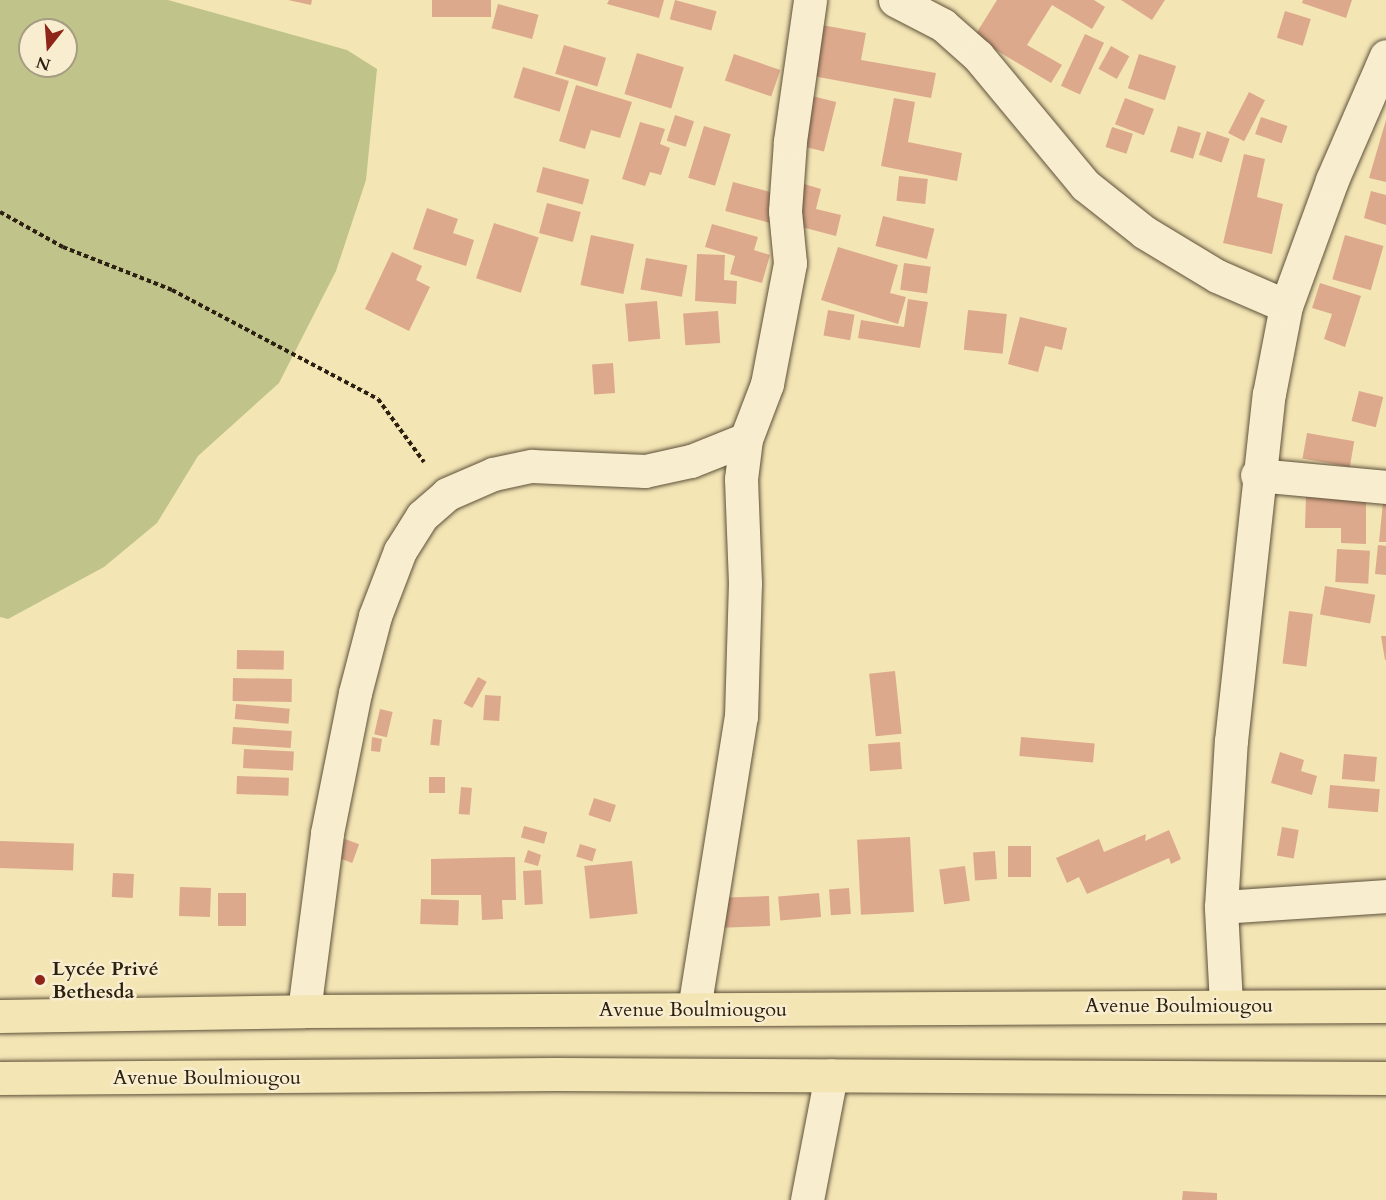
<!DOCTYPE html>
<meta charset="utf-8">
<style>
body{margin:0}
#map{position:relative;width:1386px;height:1200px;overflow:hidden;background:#f4e5b5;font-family:Cardo,serif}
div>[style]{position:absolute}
.green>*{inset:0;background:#c0c38a}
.building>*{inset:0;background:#dda98c;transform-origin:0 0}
.path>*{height:4px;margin-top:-2px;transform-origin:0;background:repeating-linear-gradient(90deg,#2b2011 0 4.5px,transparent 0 7.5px)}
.roads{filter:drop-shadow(0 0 2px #5d513a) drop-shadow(0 0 2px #5d513a)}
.minor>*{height:33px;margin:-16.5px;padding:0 16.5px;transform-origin:16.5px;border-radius:16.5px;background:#f8eecf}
.highway>*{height:33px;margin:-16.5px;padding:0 16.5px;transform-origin:16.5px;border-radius:16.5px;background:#f4e5b5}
.dots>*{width:16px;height:16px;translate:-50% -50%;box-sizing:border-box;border:3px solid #f8eecf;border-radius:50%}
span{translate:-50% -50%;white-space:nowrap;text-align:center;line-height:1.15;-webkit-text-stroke:5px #f8eecf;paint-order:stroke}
.poi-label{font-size:20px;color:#2b2011;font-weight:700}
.left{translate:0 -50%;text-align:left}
.street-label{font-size:20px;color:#2b2011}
.north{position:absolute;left:18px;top:18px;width:60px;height:60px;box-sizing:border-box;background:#f8eecf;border:2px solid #a69c83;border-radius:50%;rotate:197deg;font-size:16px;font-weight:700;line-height:24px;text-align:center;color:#2b2011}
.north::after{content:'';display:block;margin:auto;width:21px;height:27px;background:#8f2418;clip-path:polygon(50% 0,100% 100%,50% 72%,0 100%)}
</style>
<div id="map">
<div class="green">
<i style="clip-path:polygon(evenodd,0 0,168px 0,347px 50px,377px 69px,366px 180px,336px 271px,279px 383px,198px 456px,157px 523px,104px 567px,8px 619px,0 617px,0 0,30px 30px,66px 30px,66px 66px,30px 66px,30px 30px)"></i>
</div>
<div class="building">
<i style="clip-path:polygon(288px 0,312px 0,311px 5px)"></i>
<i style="left:432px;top:0;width:59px;height:17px"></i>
<i style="clip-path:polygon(609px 0,664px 0,659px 18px,607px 4px)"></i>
<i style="left:675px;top:0;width:43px;height:20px;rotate:15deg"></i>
<i style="clip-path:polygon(997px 0,1094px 0,1105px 7px,1092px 29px,1052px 5px,1027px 45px,1062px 65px,1051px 83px,974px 37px)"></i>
<i style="clip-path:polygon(1121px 0,1165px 0,1152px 20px)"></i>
<i style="clip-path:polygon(1303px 0,1352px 0,1346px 18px,1302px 3px)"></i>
<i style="left:498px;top:4px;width:42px;height:25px;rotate:15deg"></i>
<i style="left:1285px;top:11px;width:27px;height:28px;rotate:17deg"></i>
<i style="clip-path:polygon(822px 25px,866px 33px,861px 60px,936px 73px,931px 98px,813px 76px)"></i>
<i style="left:1085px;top:34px;width:21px;height:57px;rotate:25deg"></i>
<i style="left:564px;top:45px;width:44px;height:30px;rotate:17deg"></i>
<i style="left:1111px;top:46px;width:21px;height:26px;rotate:29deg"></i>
<i style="left:637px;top:53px;width:49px;height:43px;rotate:17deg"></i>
<i style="left:734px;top:54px;width:49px;height:28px;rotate:19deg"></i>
<i style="left:1139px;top:54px;width:39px;height:36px;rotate:18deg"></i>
<i style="left:523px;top:67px;width:48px;height:32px;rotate:17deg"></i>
<i style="clip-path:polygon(576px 85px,632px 102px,620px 138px,591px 130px,585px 149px,559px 141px)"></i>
<i style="left:1249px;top:92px;width:18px;height:46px;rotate:27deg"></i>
<i style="left:812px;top:96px;width:25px;height:51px;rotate:14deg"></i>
<i style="clip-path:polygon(894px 98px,915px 102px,908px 142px,962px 153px,957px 181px,881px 166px)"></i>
<i style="left:1125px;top:98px;width:31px;height:28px;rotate:21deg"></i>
<i style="left:675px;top:115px;width:20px;height:27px;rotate:18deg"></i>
<i style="left:1261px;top:117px;width:28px;height:18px;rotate:19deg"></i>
<i style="clip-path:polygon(1386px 120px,1386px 182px,1369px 178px)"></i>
<i style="clip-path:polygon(640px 122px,665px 129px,660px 144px,670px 148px,661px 175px,650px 172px,645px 186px,622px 179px)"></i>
<i style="left:704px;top:126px;width:28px;height:54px;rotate:17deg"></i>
<i style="left:1178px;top:126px;width:24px;height:27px;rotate:17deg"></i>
<i style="left:1112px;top:127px;width:22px;height:21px;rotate:18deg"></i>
<i style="left:1207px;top:131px;width:24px;height:25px;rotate:19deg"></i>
<i style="clip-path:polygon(1244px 154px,1265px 159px,1257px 197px,1283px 204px,1272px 254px,1223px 243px)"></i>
<i style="left:543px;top:167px;width:48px;height:26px;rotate:15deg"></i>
<i style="left:899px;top:176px;width:29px;height:25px;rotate:6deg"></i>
<i style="left:733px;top:182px;width:49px;height:30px;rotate:15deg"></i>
<i style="clip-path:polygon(801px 183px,821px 189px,816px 209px,841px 215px,836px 236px,790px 224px)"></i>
<i style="clip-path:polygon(1371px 191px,1386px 195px,1386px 225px,1364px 218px)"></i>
<i style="left:547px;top:203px;width:35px;height:31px;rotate:15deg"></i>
<i style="clip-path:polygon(427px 208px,458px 219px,453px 233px,474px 240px,466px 266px,413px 249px)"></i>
<i style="left:883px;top:216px;width:53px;height:31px;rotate:14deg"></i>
<i style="left:494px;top:223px;width:47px;height:58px;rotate:18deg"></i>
<i style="clip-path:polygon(712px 224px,758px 237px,754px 250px,770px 255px,762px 283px,730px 274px,735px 256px,705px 247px)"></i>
<i style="left:591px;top:235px;width:44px;height:51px;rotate:12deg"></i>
<i style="left:1345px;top:235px;width:40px;height:46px;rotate:16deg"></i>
<i style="clip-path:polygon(838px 247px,898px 265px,890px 293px,906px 297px,898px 324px,821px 300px)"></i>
<i style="clip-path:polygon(392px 252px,422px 266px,416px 280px,430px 287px,409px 331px,365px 309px)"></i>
<i style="clip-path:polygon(697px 254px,725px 255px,724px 280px,737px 281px,736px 304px,695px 301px)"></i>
<i style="left:646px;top:258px;width:42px;height:32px;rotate:10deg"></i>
<i style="left:904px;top:263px;width:27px;height:27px;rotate:8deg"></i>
<i style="clip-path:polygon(1320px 283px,1361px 296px,1345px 347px,1324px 339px,1332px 314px,1312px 308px)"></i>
<i style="clip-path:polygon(908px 299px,928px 302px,920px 348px,858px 338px,861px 320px,904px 327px)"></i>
<i style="left:657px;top:301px;width:38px;height:32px;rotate:85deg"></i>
<i style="left:828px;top:310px;width:27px;height:26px;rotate:10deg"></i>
<i style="left:968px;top:310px;width:39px;height:40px;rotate:6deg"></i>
<i style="left:718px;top:311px;width:32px;height:35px;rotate:86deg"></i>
<i style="clip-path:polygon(1020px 317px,1067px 328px,1062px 350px,1045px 346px,1038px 372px,1008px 364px)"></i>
<i style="left:613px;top:363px;width:30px;height:21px;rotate:86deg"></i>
<i style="left:1359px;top:391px;width:25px;height:31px;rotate:14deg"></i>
<i style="left:1307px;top:433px;width:48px;height:26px;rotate:10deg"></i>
<i style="clip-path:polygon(1306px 495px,1366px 496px,1366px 544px,1341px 543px,1341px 528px,1305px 528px)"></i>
<i style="clip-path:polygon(1383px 502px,1386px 503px,1386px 542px,1379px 542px)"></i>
<i style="clip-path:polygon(1378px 545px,1386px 546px,1386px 575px,1375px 574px)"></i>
<i style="left:1337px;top:549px;width:33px;height:33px;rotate:3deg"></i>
<i style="left:1325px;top:586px;width:51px;height:29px;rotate:10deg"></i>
<i style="left:1289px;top:611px;width:24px;height:53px;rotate:7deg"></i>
<i style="clip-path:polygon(1381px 636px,1386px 636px,1386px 660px,1385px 660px)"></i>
<i style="left:237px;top:650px;width:47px;height:19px;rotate:1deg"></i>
<i style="left:895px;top:671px;width:63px;height:26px;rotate:84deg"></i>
<i style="left:478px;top:677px;width:10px;height:30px;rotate:29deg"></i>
<i style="left:233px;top:678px;width:59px;height:23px;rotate:1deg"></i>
<i style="left:485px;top:695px;width:16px;height:25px;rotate:4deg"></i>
<i style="left:236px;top:704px;width:54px;height:15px;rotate:5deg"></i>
<i style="left:380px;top:709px;width:13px;height:26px;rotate:13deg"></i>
<i style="left:433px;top:719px;width:9px;height:26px;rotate:6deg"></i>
<i style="left:233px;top:727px;width:59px;height:17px;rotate:4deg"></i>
<i style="clip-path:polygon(372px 737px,382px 739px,380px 752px,371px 751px)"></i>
<i style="left:1021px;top:737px;width:74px;height:19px;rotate:5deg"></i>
<i style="left:900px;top:742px;width:27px;height:32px;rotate:86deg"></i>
<i style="left:244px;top:749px;width:50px;height:19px;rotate:3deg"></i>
<i style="clip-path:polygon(1280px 752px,1304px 760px,1301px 771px,1317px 776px,1312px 795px,1271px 783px)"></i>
<i style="left:1344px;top:754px;width:33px;height:25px;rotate:5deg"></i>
<i style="left:237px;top:776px;width:52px;height:18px;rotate:2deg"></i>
<i style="left:445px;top:777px;width:16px;height:16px;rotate:90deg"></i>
<i style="left:1330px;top:785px;width:50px;height:23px;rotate:5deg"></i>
<i style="left:461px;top:787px;width:11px;height:27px;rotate:5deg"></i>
<i style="left:594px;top:798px;width:23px;height:18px;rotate:18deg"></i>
<i style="left:524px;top:826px;width:24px;height:12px;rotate:15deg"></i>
<i style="left:1282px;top:827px;width:17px;height:29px;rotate:10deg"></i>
<i style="clip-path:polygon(1169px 830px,1181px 859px,1171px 864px,1169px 858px,1087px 894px,1079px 877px,1067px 883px,1056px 858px,1099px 839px,1104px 852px,1146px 834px,1145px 841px)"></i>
<i style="left:910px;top:837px;width:75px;height:53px;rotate:87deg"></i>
<i style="left:345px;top:839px;width:15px;height:20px;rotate:20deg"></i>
<i style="left:0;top:841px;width:74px;height:27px;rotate:2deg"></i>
<i style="left:580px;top:844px;width:17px;height:13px;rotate:17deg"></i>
<i style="left:1008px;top:846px;width:23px;height:31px"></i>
<i style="clip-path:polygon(528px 850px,541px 855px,538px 866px,524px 862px)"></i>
<i style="left:995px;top:851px;width:28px;height:22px;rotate:86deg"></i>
<i style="clip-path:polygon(515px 857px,516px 900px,502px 900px,503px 919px,482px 920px,481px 895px,431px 895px,431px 859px)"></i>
<i style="left:632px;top:861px;width:53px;height:48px;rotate:84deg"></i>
<i style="left:965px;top:866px;width:35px;height:26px;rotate:82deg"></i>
<i style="left:541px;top:870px;width:34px;height:18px;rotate:87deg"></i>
<i style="left:113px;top:873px;width:21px;height:24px;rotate:3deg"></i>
<i style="left:180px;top:887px;width:31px;height:29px;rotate:2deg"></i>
<i style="left:849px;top:888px;width:26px;height:20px;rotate:86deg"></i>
<i style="left:218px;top:893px;width:28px;height:33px"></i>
<i style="left:819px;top:893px;width:24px;height:41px;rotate:85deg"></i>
<i style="left:769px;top:896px;width:30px;height:48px;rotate:88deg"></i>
<i style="left:421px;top:899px;width:38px;height:25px;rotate:2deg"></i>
<i style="clip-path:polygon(1183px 1191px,1217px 1193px,1217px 1200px,1182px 1200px)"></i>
</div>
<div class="path">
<i style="left:0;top:212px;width:72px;rotate:29.1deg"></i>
<i style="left:63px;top:247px;width:117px;rotate:21.5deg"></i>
<i style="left:172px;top:290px;width:233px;rotate:27.9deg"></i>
<i style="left:378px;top:399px;width:78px;rotate:53.9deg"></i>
</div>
<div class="roads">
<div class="minor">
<i style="left:895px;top:0;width:54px;rotate:27.5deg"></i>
<i style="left:943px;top:25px;width:47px;rotate:41.5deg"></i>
<i style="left:978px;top:56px;width:168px;rotate:50.3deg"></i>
<i style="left:1085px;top:185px;width:75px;rotate:38.5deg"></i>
<i style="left:1144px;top:232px;width:85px;rotate:31.1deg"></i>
<i style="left:1217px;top:276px;width:75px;rotate:23.5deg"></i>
<i style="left:1257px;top:475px;width:130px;rotate:5.3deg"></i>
<i style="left:1221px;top:907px;width:165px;rotate:-3.8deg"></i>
<i style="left:1226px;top:1004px;width:97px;rotate:-93deg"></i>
<i style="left:1221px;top:907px;width:166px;rotate:-86.6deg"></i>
<i style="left:1231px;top:741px;width:349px;rotate:-83.8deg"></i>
<i style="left:1269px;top:394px;width:90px;rotate:-79.1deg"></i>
<i style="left:1286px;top:306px;width:134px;rotate:-69.9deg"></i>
<i style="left:1332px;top:180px;width:135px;rotate:-66.5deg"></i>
<i style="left:694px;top:1009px;width:296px;rotate:-80.9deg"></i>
<i style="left:741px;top:717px;width:134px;rotate:-88.3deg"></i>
<i style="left:745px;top:583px;width:104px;rotate:-92.2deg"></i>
<i style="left:741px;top:479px;width:40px;rotate:-82.9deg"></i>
<i style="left:304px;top:1011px;width:179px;rotate:-82.6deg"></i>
<i style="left:327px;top:833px;width:143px;rotate:-78.7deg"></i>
<i style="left:355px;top:693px;width:80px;rotate:-75.4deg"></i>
<i style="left:375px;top:616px;width:70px;rotate:-69deg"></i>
<i style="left:400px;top:551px;width:41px;rotate:-57.8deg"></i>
<i style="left:422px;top:516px;width:33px;rotate:-41deg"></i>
<i style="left:447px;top:494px;width:50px;rotate:-23.5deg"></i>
<i style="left:493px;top:474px;width:40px;rotate:-12deg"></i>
<i style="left:532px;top:466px;width:113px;rotate:2.5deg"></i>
<i style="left:645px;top:471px;width:47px;rotate:-12.3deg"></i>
<i style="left:691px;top:461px;width:59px;rotate:-21.8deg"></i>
<i style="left:746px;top:439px;width:59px;rotate:-69.1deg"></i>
<i style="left:767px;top:384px;width:123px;rotate:-79.2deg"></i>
<i style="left:790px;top:263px;width:52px;rotate:-95.5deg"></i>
<i style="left:785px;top:211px;width:70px;rotate:-85.9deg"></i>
<i style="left:790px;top:141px;width:142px;rotate:-81.9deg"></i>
<i style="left:807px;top:1200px;width:127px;rotate:-79.1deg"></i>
</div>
<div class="highway">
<i style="left:0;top:1016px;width:304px;rotate:-0.9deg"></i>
<i style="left:304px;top:1011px;width:1082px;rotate:-0.26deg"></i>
<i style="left:0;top:1078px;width:555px;rotate:-0.41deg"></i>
<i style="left:555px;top:1074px;width:831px;rotate:0.28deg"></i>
</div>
</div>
<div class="dots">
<i style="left:40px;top:980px;background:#8f2418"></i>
</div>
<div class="poi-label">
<span class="left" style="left:52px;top:980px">Lycée Privé<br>Bethesda</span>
</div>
<div class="street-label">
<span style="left:1179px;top:1005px">Avenue Boulmiougou</span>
<span style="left:693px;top:1009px">Avenue Boulmiougou</span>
<span style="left:207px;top:1077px">Avenue Boulmiougou</span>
</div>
<div class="north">N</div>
</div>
